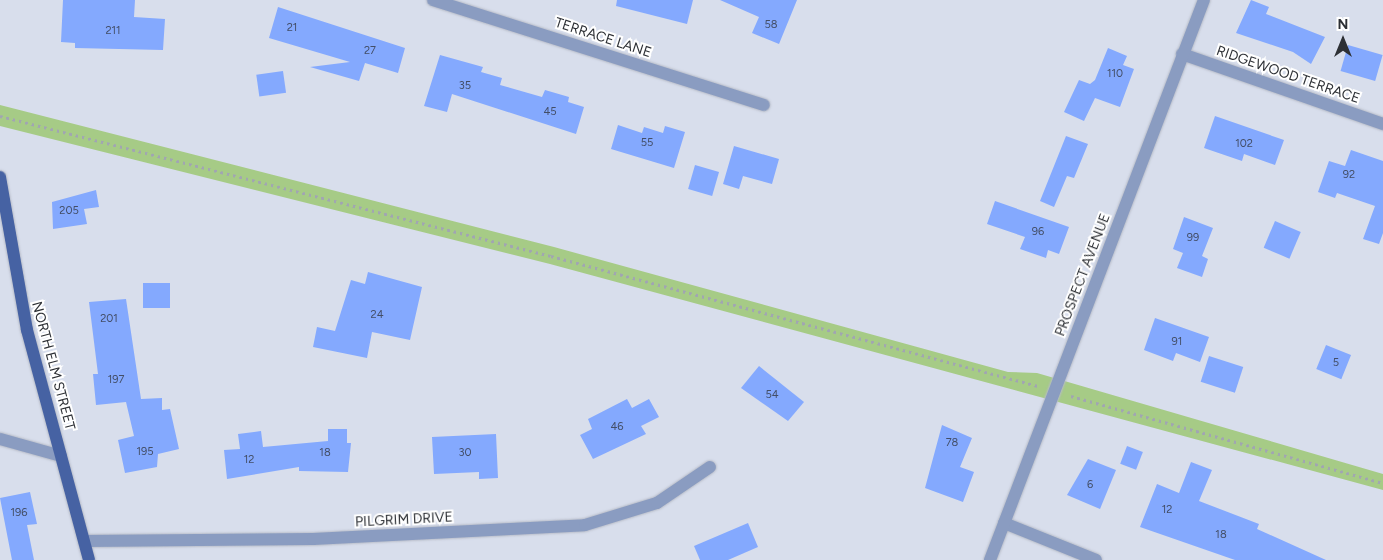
<!DOCTYPE html>
<style>
body{margin:0}
#map{position:relative;width:1383px;height:560px;overflow:hidden;background:#d8deec;font-family:Figtree,sans-serif}
div>[style]{position:absolute}
.green>*{inset:0;background:#a6cb86}
.building>*{inset:0;background:#84a9fe;transform-origin:0 0}
.path>*{height:3px;margin-top:-1.5px;transform-origin:0;background:repeating-linear-gradient(90deg,#a1a6b1 0 2.5px,transparent 0 6.5px)}
.roads{filter:drop-shadow(0 0 1px #b6bbc7) drop-shadow(0 0 1px #b6bbc7)}
.minor>*{height:12px;margin:-6px;padding:0 6px;transform-origin:6px;border-radius:6px;background:#8a9cc1}
.major>*{height:12px;margin:-6px;padding:0 6px;transform-origin:6px;border-radius:6px;background:#4662a3}
span{translate:-50% -50%;white-space:nowrap;text-align:center;line-height:1.15;-webkit-text-stroke:4px #fff;paint-order:stroke}
.number-label{font-size:11px;color:#434e67}
.number-label span{-webkit-text-stroke-width:0}
.street-label{font-size:14px;color:#2d3035}
.north{position:absolute;left:1318px;top:15px;width:50px;height:50px;-webkit-text-stroke:4px #fff;paint-order:stroke;rotate:0deg;font-size:14px;font-weight:700;line-height:20px;text-align:center;color:#2d3035}
.north::after{content:'';display:block;margin:auto;width:18px;height:22px;background:#2d3035;clip-path:polygon(50% 0,100% 100%,50% 72%,0 100%)}
</style>
<div id="map">
<div class="green">
<i style="clip-path:polygon(0 105px,554px 247px,1008px 372px,1037px 373px,1383px 474px,1383px 490px,550px 264px,0 126px)"></i>
</div>
<div class="building">
<i style="clip-path:polygon(63px 0,135px 0,134px 17px,165px 19px,163px 50px,75px 48px,75px 43px,61px 42px)"></i>
<i style="clip-path:polygon(617px 0,693px 0,687px 24px,616px 6px)"></i>
<i style="clip-path:polygon(720px 0,797px 0,779px 44px,752px 33px,759px 17px)"></i>
<i style="clip-path:polygon(1251px 0,1269px 7px,1266px 14px,1325px 37px,1311px 64px,1293px 52px,1236px 33px)"></i>
<i style="clip-path:polygon(278px 7px,405px 48px,398px 73px,365px 63px,359px 81px,310px 67px,350px 62px,269px 38px)"></i>
<i style="left:1348px;top:45px;width:36px;height:27px;rotate:16deg"></i>
<i style="clip-path:polygon(1108px 48px,1127px 56px,1123px 65px,1134px 69px,1120px 107px,1095px 98px,1084px 121px,1064px 112px,1079px 80px,1090px 84px,1095px 80px)"></i>
<i style="clip-path:polygon(440px 55px,483px 67px,481px 72px,502px 78px,500px 85px,542px 97px,545px 90px,569px 97px,568px 102px,584px 107px,576px 134px,452px 94px,447px 112px,424px 106px)"></i>
<i style="left:283px;top:71px;width:22px;height:27px;rotate:82deg"></i>
<i style="clip-path:polygon(1215px 116px,1284px 140px,1275px 165px,1244px 154px,1242px 161px,1204px 148px)"></i>
<i style="clip-path:polygon(618px 125px,642px 133px,644px 127px,663px 133px,665px 126px,685px 132px,674px 168px,611px 149px)"></i>
<i style="clip-path:polygon(1066px 136px,1088px 144px,1074px 178px,1067px 176px,1054px 207px,1040px 201px)"></i>
<i style="clip-path:polygon(734px 146px,779px 159px,772px 184px,743px 176px,739px 189px,723px 184px)"></i>
<i style="clip-path:polygon(1351px 150px,1383px 161px,1383px 233px,1379px 244px,1363px 239px,1375px 206px,1337px 193px,1335px 198px,1318px 192px,1329px 161px,1345px 166px)"></i>
<i style="left:695px;top:165px;width:25px;height:25px;rotate:16deg"></i>
<i style="clip-path:polygon(96px 190px,99px 207px,84px 209px,87px 224px,53px 229px,52px 202px)"></i>
<i style="clip-path:polygon(995px 201px,1069px 227px,1059px 254px,1048px 250px,1046px 258px,1020px 249px,1025px 237px,987px 224px)"></i>
<i style="clip-path:polygon(1184px 217px,1213px 228px,1202px 256px,1208px 259px,1202px 277px,1177px 268px,1183px 253px,1173px 249px)"></i>
<i style="left:1275px;top:221px;width:28px;height:29px;rotate:23deg"></i>
<i style="clip-path:polygon(368px 272px,422px 287px,410px 340px,372px 332px,367px 358px,313px 347px,317px 327px,335px 331px,351px 280px,365px 284px)"></i>
<i style="left:143px;top:283px;width:27px;height:25px"></i>
<i style="clip-path:polygon(126px 299px,141px 399px,162px 398px,162px 410px,170px 409px,179px 449px,158px 454px,157px 467px,125px 473px,118px 440px,134px 436px,126px 402px,96px 405px,93px 374px,98px 374px,89px 302px)"></i>
<i style="clip-path:polygon(1155px 318px,1209px 337px,1200px 362px,1176px 353px,1173px 361px,1144px 350px)"></i>
<i style="left:1326px;top:345px;width:27px;height:26px;rotate:22deg"></i>
<i style="left:1209px;top:356px;width:36px;height:27px;rotate:18deg"></i>
<i style="clip-path:polygon(759px 366px,804px 402px,788px 421px,741px 388px)"></i>
<i style="clip-path:polygon(627px 399px,632px 408px,649px 399px,659px 417px,641px 426px,646px 434px,593px 459px,580px 435px,592px 429px,588px 419px)"></i>
<i style="clip-path:polygon(942px 425px,972px 438px,960px 467px,974px 472px,963px 502px,925px 488px)"></i>
<i style="clip-path:polygon(328px 429px,347px 429px,347px 443px,351px 443px,348px 472px,299px 471px,299px 467px,227px 479px,224px 450px,240px 449px,238px 434px,261px 431px,263px 447px,328px 441px)"></i>
<i style="clip-path:polygon(496px 434px,498px 478px,479px 479px,479px 472px,434px 474px,432px 437px)"></i>
<i style="left:1127px;top:446px;width:17px;height:19px;rotate:21deg"></i>
<i style="clip-path:polygon(1088px 459px,1116px 470px,1100px 509px,1067px 495px)"></i>
<i style="clip-path:polygon(1191px 462px,1212px 470px,1199px 501px,1259px 524px,1257px 529px,1326px 560px,1235px 560px,1140px 527px,1157px 484px,1179px 493px)"></i>
<i style="clip-path:polygon(30px 492px,37px 524px,27px 525px,34px 560px,12px 560px,0 498px)"></i>
<i style="clip-path:polygon(748px 523px,758px 547px,728px 560px,700px 560px,694px 546px)"></i>
</div>
<div class="path">
<i style="left:0;top:116px;width:569px;rotate:14.26deg"></i>
<i style="left:551px;top:256px;width:504px;rotate:14.95deg"></i>
<i style="left:1071px;top:396px;width:324px;rotate:15.6deg"></i>
</div>
<div class="roads">
<div class="minor">
<i style="left:433px;top:0;width:347px;rotate:17.6deg"></i>
<i style="left:1182px;top:54px;width:213px;rotate:19.2deg"></i>
<i style="left:0;top:439px;width:63px;rotate:15.6deg"></i>
<i style="left:1004px;top:523px;width:99px;rotate:21.9deg"></i>
<i style="left:84px;top:541px;width:229px;rotate:-0.5deg"></i>
<i style="left:313px;top:539px;width:272px;rotate:-2.9deg"></i>
<i style="left:585px;top:525px;width:75px;rotate:-17deg"></i>
<i style="left:657px;top:503px;width:64px;rotate:-34.2deg"></i>
<i style="left:990px;top:560px;width:599px;rotate:-69.09deg"></i>
</div>
<div class="major">
<i style="left:0;top:177px;width:155px;rotate:80deg"></i>
<i style="left:27px;top:330px;width:238px;rotate:74.9deg"></i>
</div>
</div>
<div class="number-label">
<span style="left:771px;top:25px">58</span>
<span style="left:292px;top:28px">21</span>
<span style="left:113px;top:31px">211</span>
<span style="left:370px;top:51px">27</span>
<span style="left:1115px;top:74px">110</span>
<span style="left:465px;top:86px">35</span>
<span style="left:550px;top:112px">45</span>
<span style="left:647px;top:143px">55</span>
<span style="left:1244px;top:144px">102</span>
<span style="left:1349px;top:175px">92</span>
<span style="left:69px;top:211px">205</span>
<span style="left:1038px;top:232px">96</span>
<span style="left:1193px;top:238px">99</span>
<span style="left:377px;top:315px">24</span>
<span style="left:109px;top:319px">201</span>
<span style="left:1177px;top:342px">91</span>
<span style="left:1336px;top:363px">5</span>
<span style="left:116px;top:380px">197</span>
<span style="left:772px;top:395px">54</span>
<span style="left:617px;top:427px">46</span>
<span style="left:952px;top:443px">78</span>
<span style="left:145px;top:452px">195</span>
<span style="left:325px;top:453px">18</span>
<span style="left:465px;top:453px">30</span>
<span style="left:249px;top:460px">12</span>
<span style="left:1090px;top:485px">6</span>
<span style="left:1167px;top:510px">12</span>
<span style="left:19px;top:513px">196</span>
<span style="left:1221px;top:535px">18</span>
</div>
<div class="street-label">
<span style="left:603px;top:38px;rotate:18deg">TERRACE LANE</span>
<span style="left:1288px;top:75px;rotate:19deg">RIDGEWOOD TERRACE</span>
<span style="left:1083px;top:275px;rotate:-69deg">PROSPECT AVENUE</span>
<span style="left:53px;top:366px;rotate:75deg">NORTH ELM STREET</span>
<span style="left:404px;top:520px;rotate:-3deg">PILGRIM DRIVE</span>
</div>
<div class="north">N</div>
</div>
